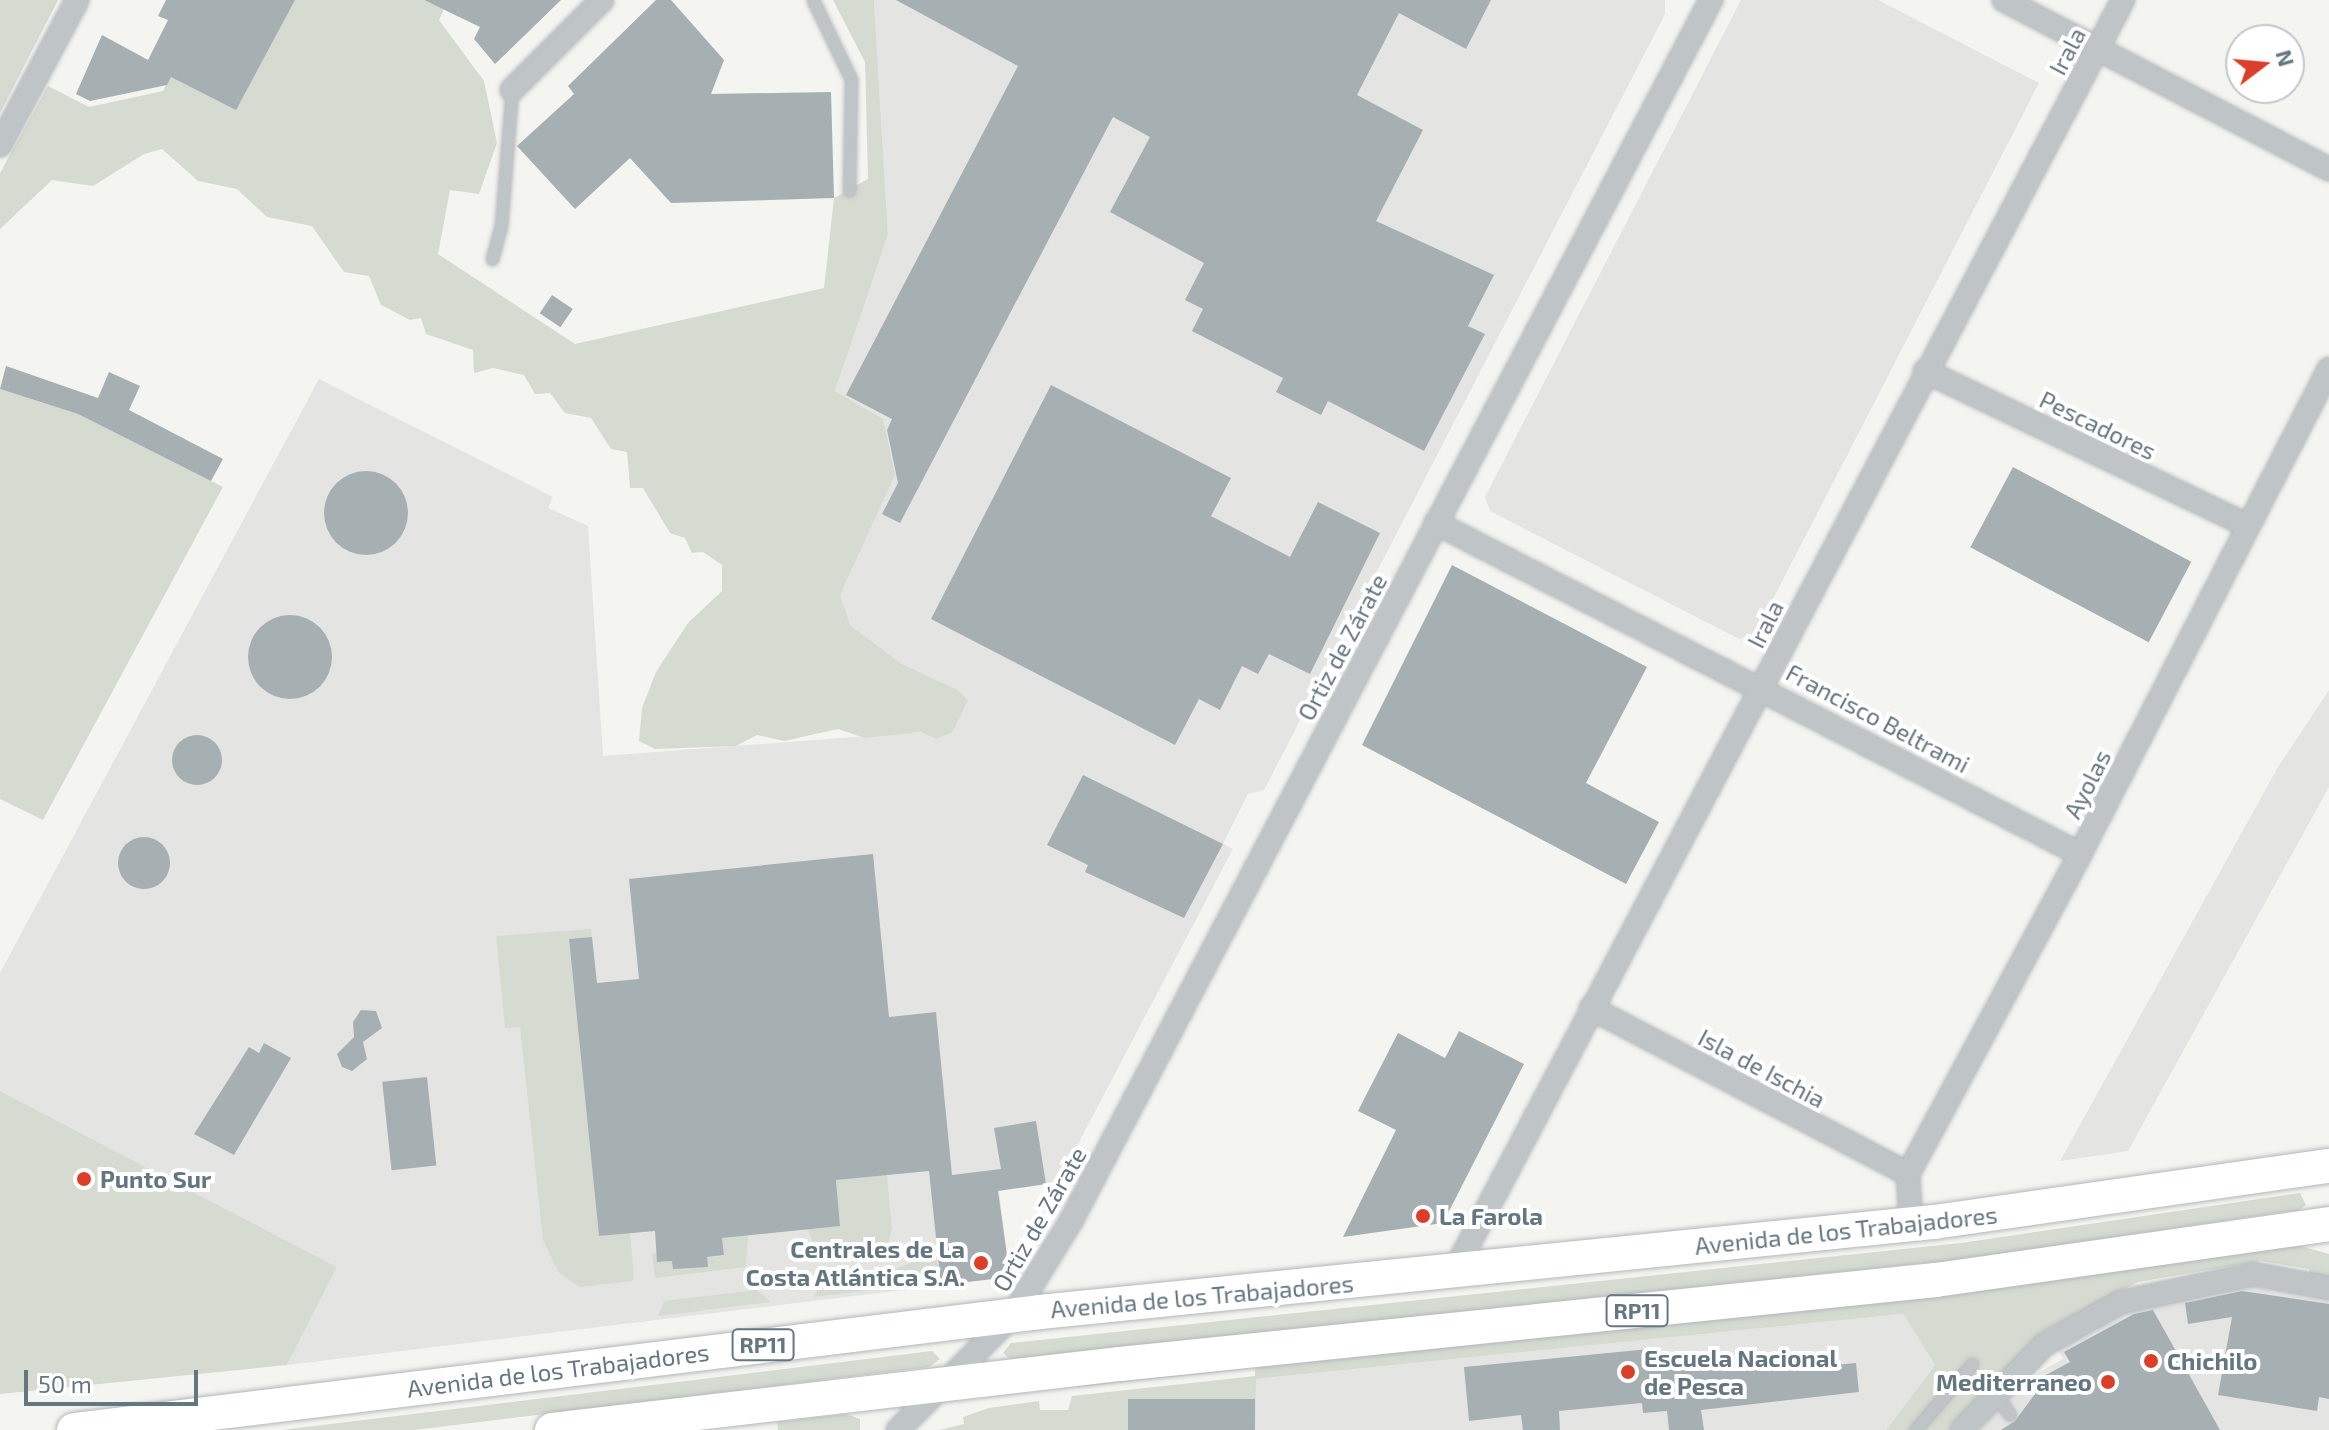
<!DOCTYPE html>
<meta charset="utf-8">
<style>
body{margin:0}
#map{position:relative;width:2329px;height:1430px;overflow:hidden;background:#f4f4f0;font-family:"Exo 2",sans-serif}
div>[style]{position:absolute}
.built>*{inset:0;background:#e4e5e3}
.green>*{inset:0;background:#d6dbd1}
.building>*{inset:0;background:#a6afb2;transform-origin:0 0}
.round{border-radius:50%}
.roads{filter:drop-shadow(0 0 2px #b2b7ba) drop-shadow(0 0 2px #b2b7ba)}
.lane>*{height:11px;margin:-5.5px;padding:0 5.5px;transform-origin:5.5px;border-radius:5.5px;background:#bfc4c6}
.street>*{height:22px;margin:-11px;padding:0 11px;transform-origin:11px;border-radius:11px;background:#bfc4c6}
.primary>*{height:34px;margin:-17px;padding:0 17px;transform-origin:17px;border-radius:17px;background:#fff}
.dots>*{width:22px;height:22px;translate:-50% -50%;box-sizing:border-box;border:4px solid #fff;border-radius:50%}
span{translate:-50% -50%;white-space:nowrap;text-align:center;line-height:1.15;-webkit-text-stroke:8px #fff;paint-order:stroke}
.shield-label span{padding:2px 6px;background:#fff;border:2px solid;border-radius:6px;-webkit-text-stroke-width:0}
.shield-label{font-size:22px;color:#647680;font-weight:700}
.street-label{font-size:24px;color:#647680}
.poi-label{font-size:24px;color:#647680;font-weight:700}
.left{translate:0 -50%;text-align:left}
.right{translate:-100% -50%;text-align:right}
.north{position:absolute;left:2225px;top:24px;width:80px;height:80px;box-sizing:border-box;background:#fff;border:2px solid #c1c8cc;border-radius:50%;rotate:74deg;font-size:22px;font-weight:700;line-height:32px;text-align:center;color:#647680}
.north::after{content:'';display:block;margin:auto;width:28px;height:36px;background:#db3f29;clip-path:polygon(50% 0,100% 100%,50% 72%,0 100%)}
.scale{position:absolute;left:24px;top:1370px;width:174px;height:36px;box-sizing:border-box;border:4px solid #647680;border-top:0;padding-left:10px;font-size:24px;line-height:28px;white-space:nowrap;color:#647680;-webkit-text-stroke:6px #fff;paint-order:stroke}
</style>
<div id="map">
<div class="built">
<i style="clip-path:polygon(874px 0,1665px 0,1665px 14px,1264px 790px,1248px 794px,1223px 844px,1233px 849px,1058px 1182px,999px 1191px,1010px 1277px,287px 1365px,337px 1267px,0 1091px,0 973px,319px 379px,553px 497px,548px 508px,588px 526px,603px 756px,921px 732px,936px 739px,952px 733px,961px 712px,958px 690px,902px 664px,850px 625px,836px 592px,883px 419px,835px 391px,888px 235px)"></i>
<i style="clip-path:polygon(1741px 0,1878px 0,2039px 83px,1756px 632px,1739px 639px,1490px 511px,1485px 497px)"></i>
<i style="clip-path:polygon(2329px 690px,2329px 787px,2128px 1151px,2060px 1161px,2278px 767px)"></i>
<i style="clip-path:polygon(2237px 1284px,2329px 1298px,2329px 1430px,1979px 1430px,2025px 1380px,2063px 1359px,2057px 1348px,2147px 1301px)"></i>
<i style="clip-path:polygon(1903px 1314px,1935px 1365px,1886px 1430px,1255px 1430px,1255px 1379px)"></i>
</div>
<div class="green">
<i style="clip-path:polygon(0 0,58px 0,0 113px)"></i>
<i style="clip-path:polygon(295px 0,423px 0,444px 9px,439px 20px,484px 81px,497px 143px,479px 194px,450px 190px,438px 254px,575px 344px,824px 288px,834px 198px,868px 179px,865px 62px,833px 0,874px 0,888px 235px,835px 391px,883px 419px,895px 475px,840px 595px,850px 625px,902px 664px,958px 690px,968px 700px,952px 733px,936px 739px,921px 732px,865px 738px,838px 729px,784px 741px,757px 735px,736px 746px,655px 749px,639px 741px,642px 708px,656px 672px,688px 623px,722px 591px,722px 565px,703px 552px,692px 553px,685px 538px,670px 533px,643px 488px,630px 488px,627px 452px,611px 449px,591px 418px,565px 413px,550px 393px,535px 394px,524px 375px,493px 368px,474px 373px,473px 350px,426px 334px,421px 318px,410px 320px,381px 305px,369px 276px,344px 272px,312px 226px,267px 217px,237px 189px,198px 181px,162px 149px,144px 154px,93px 186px,52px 180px,0 229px,0 173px,48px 86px,89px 107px,163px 91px,173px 73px)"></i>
<i style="clip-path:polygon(0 389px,78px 414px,223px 487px,43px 820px,0 799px)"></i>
<i style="clip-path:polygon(591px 929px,592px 937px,569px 940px,599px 1236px,630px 1233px,634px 1277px,632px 1281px,580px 1287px,559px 1273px,543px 1240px,520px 1027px,505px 1028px,496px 936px)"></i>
<i style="clip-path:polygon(0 1091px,337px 1267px,287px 1365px,0 1394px)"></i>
<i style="clip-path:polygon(887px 1175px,892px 1229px,887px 1248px,871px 1256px,828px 1260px,818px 1256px,808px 1229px,840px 1225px,836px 1180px)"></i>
<i style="clip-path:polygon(2300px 1193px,2306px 1205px,2299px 1210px,1963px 1259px,1010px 1359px,1003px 1353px,1011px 1343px,1961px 1243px)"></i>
<i style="clip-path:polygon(748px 1235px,746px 1267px,655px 1278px,652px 1254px,657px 1253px,659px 1262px,724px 1256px,722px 1238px)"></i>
<i style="clip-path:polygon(2297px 1245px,2329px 1254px,2329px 1279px,2311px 1277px,2309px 1269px,2261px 1261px,2138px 1282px,2040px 1333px,1949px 1430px,1886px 1430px,1935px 1365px,1903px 1314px,1256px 1379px,1255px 1430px,939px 1430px,964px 1424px,963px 1417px,989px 1408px,1039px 1401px,1040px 1410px,1068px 1410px,1072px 1396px,1255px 1376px,1255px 1368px,1077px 1387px,1080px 1383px,1960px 1294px)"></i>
<i style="clip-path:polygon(936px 1252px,940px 1282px,814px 1297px,820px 1283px,884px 1274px)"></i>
<i style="clip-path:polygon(757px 1290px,771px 1302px,658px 1316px,664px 1301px)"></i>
<i style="clip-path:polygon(932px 1351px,940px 1359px,929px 1367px,415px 1430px,281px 1430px)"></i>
<i style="clip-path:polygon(846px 1414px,860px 1419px,860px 1430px,778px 1430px,777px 1422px)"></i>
</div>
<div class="building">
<i style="clip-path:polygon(166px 0,295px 0,236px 110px,171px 77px,167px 85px,90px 101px,76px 94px,102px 35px,148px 60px,168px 20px,158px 16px)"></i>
<i style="clip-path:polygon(424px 0,561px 0,495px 64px,474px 39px,480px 27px)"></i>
<i style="clip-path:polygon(656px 0,671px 0,724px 60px,711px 94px,831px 92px,834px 198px,671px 203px,630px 158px,575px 209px,517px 146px,574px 94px,568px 86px)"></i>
<i style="clip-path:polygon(896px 0,1491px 0,1466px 49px,1399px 13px,1357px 95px,1423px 130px,1376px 221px,1494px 275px,1468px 326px,1485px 334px,1424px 451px,1328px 401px,1321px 415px,1276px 392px,1283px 378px,1192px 331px,1203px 309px,1185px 300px,1204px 263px,1110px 212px,1150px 137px,1113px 117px,900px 523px,882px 514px,898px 483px,887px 430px,892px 419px,846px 395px,1018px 66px)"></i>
<i style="left:552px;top:295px;width:25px;height:22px;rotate:34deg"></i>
<i style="clip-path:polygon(6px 366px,98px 398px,109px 372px,140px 386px,129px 410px,223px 459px,211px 481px,78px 414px,0 389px)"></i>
<i style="clip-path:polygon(1051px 385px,1231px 478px,1211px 516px,1290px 557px,1318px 502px,1380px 533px,1310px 674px,1269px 654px,1258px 674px,1242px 666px,1220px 710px,1199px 699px,1175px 745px,931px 619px)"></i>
<i style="left:2013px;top:467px;width:202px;height:91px;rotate:28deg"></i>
<i class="round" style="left:324px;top:471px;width:84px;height:84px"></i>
<i style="clip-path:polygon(1452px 565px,1647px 667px,1586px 783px,1659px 822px,1626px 884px,1362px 745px)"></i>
<i class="round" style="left:248px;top:615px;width:84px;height:84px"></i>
<i class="round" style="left:172px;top:735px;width:50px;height:50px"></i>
<i style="clip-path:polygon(1083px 775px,1223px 844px,1184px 918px,1085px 872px,1088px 865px,1047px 845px)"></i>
<i class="round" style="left:118px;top:837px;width:52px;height:52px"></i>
<i style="clip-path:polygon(873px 854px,889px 1017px,936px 1012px,952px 1175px,1001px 1169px,994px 1128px,1036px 1121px,1046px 1184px,998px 1191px,1010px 1277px,941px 1285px,929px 1171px,836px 1180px,840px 1226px,722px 1238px,724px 1255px,707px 1257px,708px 1267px,673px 1269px,672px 1261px,657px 1262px,655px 1231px,599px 1236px,569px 939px,592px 937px,597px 983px,639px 979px,629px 879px)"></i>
<i style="clip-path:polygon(361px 1010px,376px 1011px,382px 1028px,363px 1042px,367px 1059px,352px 1071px,342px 1067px,337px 1054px,354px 1037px,353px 1022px)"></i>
<i style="clip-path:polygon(1459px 1031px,1524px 1064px,1443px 1223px,1343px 1237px,1396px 1130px,1358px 1111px,1398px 1033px,1445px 1058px)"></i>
<i style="clip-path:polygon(264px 1043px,291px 1058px,234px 1155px,194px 1134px,249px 1047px,259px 1053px)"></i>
<i style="left:427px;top:1077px;width:89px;height:45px;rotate:84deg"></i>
<i style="clip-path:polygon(2242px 1291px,2329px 1304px,2329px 1399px,2319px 1397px,2317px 1411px,2218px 1395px,2232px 1317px,2188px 1324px,2185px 1303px)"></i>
<i style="clip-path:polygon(2153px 1310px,2220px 1430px,2001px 1430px,2015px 1421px,2035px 1394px,2029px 1384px,2070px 1362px,2064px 1352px,2134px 1314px)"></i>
<i style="clip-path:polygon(1659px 1348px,1660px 1364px,1773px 1353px,1774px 1363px,1822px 1358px,1823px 1366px,1856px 1363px,1859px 1392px,1701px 1410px,1704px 1430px,1669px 1430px,1667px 1411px,1643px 1413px,1642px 1403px,1559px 1411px,1560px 1430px,1523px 1430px,1521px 1415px,1469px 1421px,1464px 1367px)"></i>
<i style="left:1255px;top:1399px;width:31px;height:127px;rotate:90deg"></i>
</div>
<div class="roads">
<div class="lane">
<i style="left:813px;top:0;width:88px;rotate:64.3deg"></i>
<i style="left:851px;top:79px;width:111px;rotate:91deg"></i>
<i style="left:492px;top:259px;width:34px;rotate:-75deg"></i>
<i style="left:501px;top:226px;width:136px;rotate:-85.4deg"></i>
<i style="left:1996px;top:1395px;width:24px;rotate:55deg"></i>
<i style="left:1915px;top:1430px;width:87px;rotate:-49.2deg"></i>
</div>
<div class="street">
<i style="left:2004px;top:0;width:366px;rotate:27.5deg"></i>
<i style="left:512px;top:90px;width:127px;rotate:-45deg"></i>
<i style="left:0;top:145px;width:164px;rotate:-62deg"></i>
<i style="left:1925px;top:371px;width:358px;rotate:25.6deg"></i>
<i style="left:1436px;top:523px;width:724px;rotate:27.2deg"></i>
<i style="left:1591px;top:1008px;width:358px;rotate:27.6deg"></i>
<i style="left:1911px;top:1225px;width:51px;rotate:-93.4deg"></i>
<i style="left:1908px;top:1174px;width:363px;rotate:-61.7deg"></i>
<i style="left:2080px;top:854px;width:545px;rotate:-62.82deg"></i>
<i style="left:1454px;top:1272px;width:1437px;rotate:-62.26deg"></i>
<i style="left:898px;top:1430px;width:163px;rotate:-45deg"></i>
<i style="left:1013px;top:1315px;width:110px;rotate:-58.3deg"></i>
<i style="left:1071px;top:1221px;width:1379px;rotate:-62.34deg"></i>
<i style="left:1962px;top:1430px;width:120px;rotate:-46deg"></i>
<i style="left:2045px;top:1344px;width:87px;rotate:-28.9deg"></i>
<i style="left:2121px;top:1302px;width:136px;rotate:-11.9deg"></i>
<i style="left:2254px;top:1274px;width:76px;rotate:10.6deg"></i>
</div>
<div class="primary">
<i style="left:74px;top:1430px;width:973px;rotate:-6.96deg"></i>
<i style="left:1040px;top:1312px;width:899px;rotate:-5.75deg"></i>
<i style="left:1934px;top:1222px;width:399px;rotate:-8.1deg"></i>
<i style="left:552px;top:1430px;width:572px;rotate:-6.63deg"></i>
<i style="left:1120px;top:1364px;width:820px;rotate:-5.88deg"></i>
<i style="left:1936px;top:1280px;width:397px;rotate:-8.1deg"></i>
</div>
</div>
<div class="dots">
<i style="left:84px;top:1179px;background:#db3f29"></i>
<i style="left:1423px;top:1216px;background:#db3f29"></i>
<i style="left:981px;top:1263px;background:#db3f29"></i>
<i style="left:2151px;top:1361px;background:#db3f29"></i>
<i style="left:1628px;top:1372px;background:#db3f29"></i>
<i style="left:2108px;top:1382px;background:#db3f29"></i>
</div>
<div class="shield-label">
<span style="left:1637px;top:1311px">RP11</span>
<span style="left:763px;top:1345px">RP11</span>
</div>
<div class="street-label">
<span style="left:2067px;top:51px;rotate:-62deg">Irala</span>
<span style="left:2098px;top:425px;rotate:26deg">Pescadores</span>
<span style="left:1765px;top:624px;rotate:-63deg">Irala</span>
<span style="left:1342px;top:647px;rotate:-62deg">Ortiz de Zárate</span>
<span style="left:1878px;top:718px;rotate:28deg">Francisco Beltrami</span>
<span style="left:2087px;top:784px;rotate:-63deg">Ayolas</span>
<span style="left:1762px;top:1068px;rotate:28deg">Isla de Ischia</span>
<span style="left:1039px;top:1219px;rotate:-60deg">Ortiz de Zárate</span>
<span style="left:1846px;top:1230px;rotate:-6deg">Avenida de los Trabajadores</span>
<span style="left:1202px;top:1296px;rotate:-5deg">Avenida de los Trabajadores</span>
<span style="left:558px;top:1370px;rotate:-7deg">Avenida de los Trabajadores</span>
</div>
<div class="poi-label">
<span class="left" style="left:100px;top:1179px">Punto Sur</span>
<span class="left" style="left:1439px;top:1216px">La Farola</span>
<span class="right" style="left:965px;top:1263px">Centrales de La<br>Costa Atlántica S.A.</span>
<span class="left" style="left:1644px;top:1372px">Escuela Nacional<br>de Pesca</span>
<span class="left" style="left:2167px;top:1361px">Chichilo</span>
<span class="right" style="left:2092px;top:1382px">Mediterraneo</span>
</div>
<div class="north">N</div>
<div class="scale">50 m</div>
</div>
